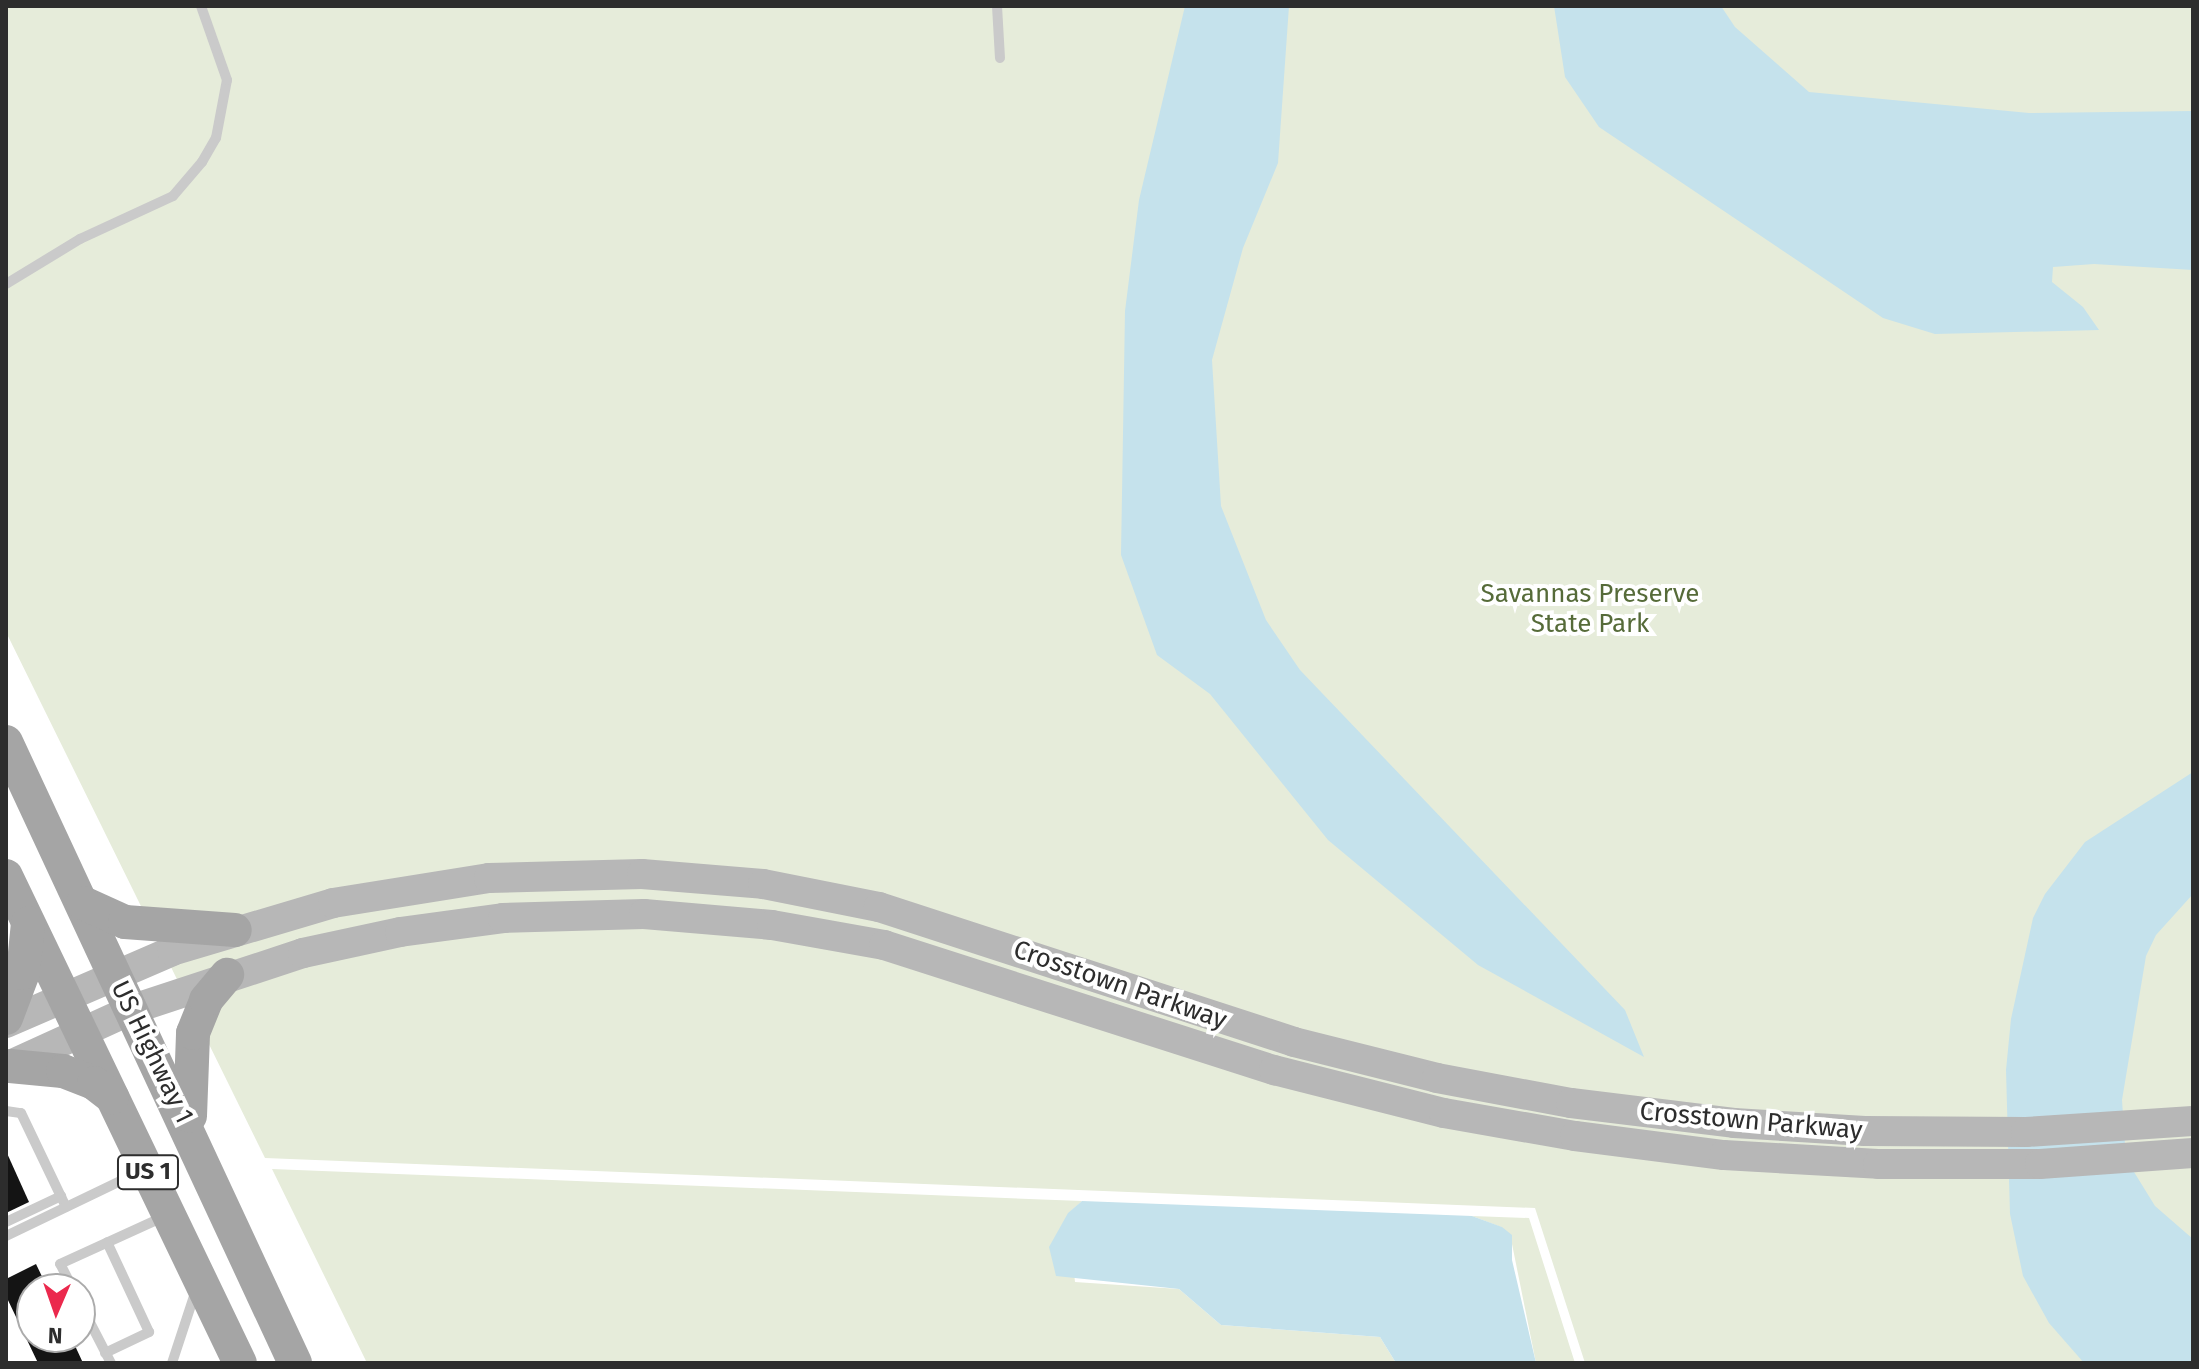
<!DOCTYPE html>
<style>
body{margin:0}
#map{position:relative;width:2199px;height:1369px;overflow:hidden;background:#fff;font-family:"Fira Sans",sans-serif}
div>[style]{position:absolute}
.green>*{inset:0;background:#e6ecda}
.water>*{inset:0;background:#c5e2ec}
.building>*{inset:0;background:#141414}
.lane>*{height:10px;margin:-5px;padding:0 5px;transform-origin:5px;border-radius:5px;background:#cacaca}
.secondary>*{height:30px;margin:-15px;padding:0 15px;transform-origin:15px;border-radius:15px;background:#b7b7b7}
.primary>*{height:34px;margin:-17px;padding:0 17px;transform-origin:17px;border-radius:17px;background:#a5a5a5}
span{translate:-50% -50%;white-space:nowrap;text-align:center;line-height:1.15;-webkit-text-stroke:8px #fff;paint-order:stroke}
.shield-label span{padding:2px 6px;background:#fff;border:2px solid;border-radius:6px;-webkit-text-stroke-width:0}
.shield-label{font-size:24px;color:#2d2d2d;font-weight:700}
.park-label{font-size:26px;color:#566b39}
.street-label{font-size:26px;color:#2d2d2d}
.frame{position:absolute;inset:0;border:8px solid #2d2d2d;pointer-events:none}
.north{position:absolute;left:16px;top:1273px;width:80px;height:80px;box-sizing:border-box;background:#fff;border:2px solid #ababab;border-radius:50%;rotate:182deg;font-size:22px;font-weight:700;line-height:32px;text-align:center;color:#2d2d2d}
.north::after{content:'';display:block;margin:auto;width:28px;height:36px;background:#eb294d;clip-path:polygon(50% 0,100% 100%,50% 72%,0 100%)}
</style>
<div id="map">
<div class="green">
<i style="clip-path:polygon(6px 6px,2193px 6px,2193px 1363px,1585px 1363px,1535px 1208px,265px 1158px,6px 632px)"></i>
<i style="clip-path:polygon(272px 1169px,1082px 1201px,1068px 1214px,1075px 1282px,1179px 1289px,1221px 1325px,1380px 1337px,1396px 1363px,367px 1363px)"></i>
<i style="clip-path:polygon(1472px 1216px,1529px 1218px,1575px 1363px,1536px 1363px,1512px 1244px,1501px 1227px)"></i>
</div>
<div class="water">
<i style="clip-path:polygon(1185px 6px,1289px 6px,1278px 163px,1243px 248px,1212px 360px,1221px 506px,1266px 620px,1300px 670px,1625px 1010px,1644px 1057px,1478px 965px,1328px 840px,1210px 694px,1157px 655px,1121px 555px,1125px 311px,1139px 200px)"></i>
<i style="clip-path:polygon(1554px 6px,1721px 6px,1735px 27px,1809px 92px,2029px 113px,2193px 111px,2193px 270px,2094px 264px,2053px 267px,2052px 282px,2083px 307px,2099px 330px,1935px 334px,1883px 318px,1599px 127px,1565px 77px)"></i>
<i style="clip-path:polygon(2193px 772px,2193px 894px,2156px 935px,2146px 956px,2122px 1100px,2126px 1159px,2155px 1206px,2193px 1239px,2193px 1363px,2084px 1363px,2049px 1323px,2023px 1276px,2010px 1214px,2006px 1070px,2011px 1019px,2033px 918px,2045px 894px,2085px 842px)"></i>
<i style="clip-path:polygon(1082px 1201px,1472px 1216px,1502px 1227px,1512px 1235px,1512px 1260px,1536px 1363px,1396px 1363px,1380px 1337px,1221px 1325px,1179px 1289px,1056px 1276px,1049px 1247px,1068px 1213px)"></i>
</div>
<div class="building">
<i style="clip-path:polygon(6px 1151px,29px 1202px,6px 1213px)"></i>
<i style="clip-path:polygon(36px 1264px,48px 1289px,32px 1289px,32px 1337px,71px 1337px,83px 1363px,38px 1363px,6px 1296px,6px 1279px)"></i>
</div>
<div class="lane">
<i style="left:997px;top:6px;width:52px;rotate:86.7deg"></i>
<i style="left:6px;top:284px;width:87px;rotate:-31.3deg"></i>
<i style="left:80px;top:239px;width:102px;rotate:-24.8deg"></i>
<i style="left:173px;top:196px;width:45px;rotate:-49.5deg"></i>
<i style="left:202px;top:162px;width:28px;rotate:-60deg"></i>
<i style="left:216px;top:138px;width:59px;rotate:-79.3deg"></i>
<i style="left:227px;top:80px;width:78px;rotate:-109.4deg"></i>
<i style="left:6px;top:1111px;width:15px;rotate:8deg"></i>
<i style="left:21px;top:1113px;width:104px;rotate:64.4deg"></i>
<i style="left:6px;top:1222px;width:61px;rotate:-25.3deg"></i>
<i style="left:6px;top:1236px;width:150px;rotate:-25.7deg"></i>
<i style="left:73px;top:1289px;width:28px;rotate:-117deg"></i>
<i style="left:60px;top:1264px;width:113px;rotate:-24.5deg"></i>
<i style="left:80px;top:1303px;width:68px;rotate:62.7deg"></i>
<i style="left:105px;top:1353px;width:49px;rotate:-25.5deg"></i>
<i style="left:149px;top:1332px;width:99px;rotate:-115deg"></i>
<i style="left:172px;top:1363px;width:74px;rotate:-71.8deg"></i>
</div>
<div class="secondary">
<i style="left:6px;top:1023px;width:181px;rotate:-23.4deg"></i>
<i style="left:172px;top:951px;width:168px;rotate:-16.6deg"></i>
<i style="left:333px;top:903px;width:158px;rotate:-9.1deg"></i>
<i style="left:489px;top:878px;width:153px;rotate:-1.5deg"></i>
<i style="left:642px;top:874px;width:121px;rotate:4.7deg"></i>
<i style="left:763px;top:884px;width:118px;rotate:11.2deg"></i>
<i style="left:879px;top:907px;width:436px;rotate:18deg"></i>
<i style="left:1294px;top:1042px;width:147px;rotate:14.1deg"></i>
<i style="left:1437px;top:1078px;width:136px;rotate:10.6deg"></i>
<i style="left:1571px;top:1103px;width:164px;rotate:7deg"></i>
<i style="left:1734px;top:1123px;width:131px;rotate:3.5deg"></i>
<i style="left:1865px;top:1131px;width:161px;rotate:0.4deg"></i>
<i style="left:2026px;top:1132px;width:167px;rotate:-3.8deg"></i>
<i style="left:6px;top:1067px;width:140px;rotate:-24.5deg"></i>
<i style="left:133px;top:1009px;width:179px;rotate:-18.2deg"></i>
<i style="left:303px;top:953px;width:99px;rotate:-12.2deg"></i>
<i style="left:400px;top:932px;width:104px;rotate:-7.7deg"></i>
<i style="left:503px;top:918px;width:141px;rotate:-1.6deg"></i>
<i style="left:644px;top:914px;width:128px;rotate:4.9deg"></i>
<i style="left:772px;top:925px;width:114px;rotate:10.1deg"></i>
<i style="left:884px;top:945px;width:410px;rotate:17.8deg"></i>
<i style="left:1274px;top:1070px;width:175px;rotate:14.2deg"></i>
<i style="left:1444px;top:1113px;width:133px;rotate:10deg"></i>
<i style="left:1575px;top:1136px;width:150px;rotate:7.3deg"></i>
<i style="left:1724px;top:1155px;width:154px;rotate:3.3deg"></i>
<i style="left:1878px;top:1164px;width:162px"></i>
<i style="left:2040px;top:1164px;width:153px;rotate:-4.1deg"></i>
</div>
<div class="primary">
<i style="left:6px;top:742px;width:685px;rotate:65.04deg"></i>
<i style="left:6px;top:876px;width:540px;rotate:64.34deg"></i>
<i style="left:83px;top:903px;width:46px;rotate:24.3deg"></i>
<i style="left:125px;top:922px;width:110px;rotate:4.2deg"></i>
<i style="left:6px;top:1018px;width:48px;rotate:-69.3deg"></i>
<i style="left:23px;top:973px;width:50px;rotate:-84.3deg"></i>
<i style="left:10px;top:1066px;width:53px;rotate:5.4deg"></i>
<i style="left:63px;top:1071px;width:33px;rotate:21deg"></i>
<i style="left:94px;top:1083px;width:23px;rotate:38deg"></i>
<i style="left:190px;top:1116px;width:83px;rotate:-87.9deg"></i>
<i style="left:193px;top:1033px;width:35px;rotate:-68deg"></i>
<i style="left:206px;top:1000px;width:33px;rotate:-50deg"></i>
</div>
<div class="shield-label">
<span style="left:148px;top:1172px">US 1</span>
</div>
<div class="park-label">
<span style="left:1590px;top:609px">Savannas Preserve<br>State Park</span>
</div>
<div class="street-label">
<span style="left:1120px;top:985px;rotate:19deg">Crosstown Parkway</span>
<span style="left:152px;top:1052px;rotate:64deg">US Highway 1</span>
<span style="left:1751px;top:1121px;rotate:5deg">Crosstown Parkway</span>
</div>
<div class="frame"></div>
<div class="north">N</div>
</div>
